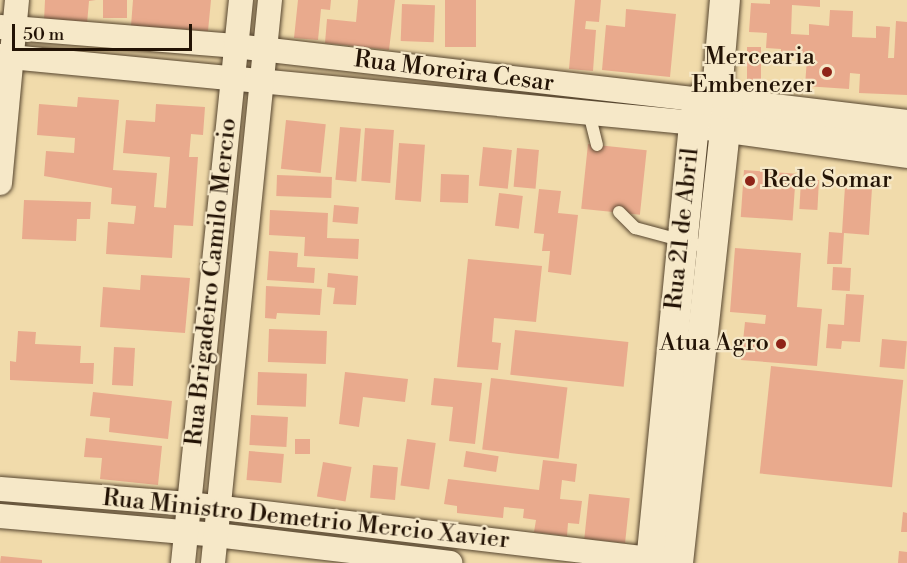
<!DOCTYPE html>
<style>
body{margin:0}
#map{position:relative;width:907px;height:563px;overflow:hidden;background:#f1dbab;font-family:"Libre Bodoni",serif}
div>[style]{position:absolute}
.building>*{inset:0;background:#e9aa8d;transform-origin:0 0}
.roads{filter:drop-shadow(0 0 2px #56452e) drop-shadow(0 0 2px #56452e)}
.service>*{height:12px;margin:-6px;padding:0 6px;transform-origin:6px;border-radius:6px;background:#f6e8c8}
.minor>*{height:24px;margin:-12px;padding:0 12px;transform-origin:12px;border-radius:12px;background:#f6e8c8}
.tertiary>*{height:30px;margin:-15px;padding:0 15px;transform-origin:15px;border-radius:15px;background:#f6e8c8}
.dots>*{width:16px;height:16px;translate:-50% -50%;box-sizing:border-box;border:3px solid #f6e8c8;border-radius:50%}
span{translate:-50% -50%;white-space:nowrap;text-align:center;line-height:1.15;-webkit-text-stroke:4.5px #f6e8c8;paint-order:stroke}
.poi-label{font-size:24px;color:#231305}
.right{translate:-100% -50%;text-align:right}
.left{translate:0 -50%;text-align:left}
.street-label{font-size:24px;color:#231305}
.scale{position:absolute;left:12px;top:24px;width:180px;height:27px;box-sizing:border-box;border:3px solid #231305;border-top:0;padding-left:8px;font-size:18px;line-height:21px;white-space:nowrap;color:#231305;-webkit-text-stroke:4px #f6e8c8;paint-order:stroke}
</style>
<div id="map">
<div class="building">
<i style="clip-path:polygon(45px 0,96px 0,89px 1px,87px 24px,44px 21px)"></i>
<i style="left:103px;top:0;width:24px;height:18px"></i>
<i style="clip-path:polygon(133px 0,211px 0,208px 31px,131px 26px)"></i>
<i style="clip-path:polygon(298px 0,331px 0,330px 10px,321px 9px,318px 40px,294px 38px)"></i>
<i style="clip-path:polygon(358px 0,395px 0,389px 50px,325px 43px,327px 19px,356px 22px)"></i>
<i style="left:445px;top:0;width:31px;height:47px"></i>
<i style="clip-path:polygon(575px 0,601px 0,599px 22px,586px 21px,585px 29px,596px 30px,593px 71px,569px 69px)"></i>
<i style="clip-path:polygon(770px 0,820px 0,820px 7px,792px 5px,791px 34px,809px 35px,809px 24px,829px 26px,830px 10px,853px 11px,852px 37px,876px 38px,876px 26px,890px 27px,888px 58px,894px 58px,896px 21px,907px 22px,907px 95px,859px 93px,860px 74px,850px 73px,849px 89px,805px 86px,807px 58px,781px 57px,781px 49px,766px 48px,767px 33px,749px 32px,751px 3px,770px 4px)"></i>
<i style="left:402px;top:4px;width:33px;height:37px;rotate:2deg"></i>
<i style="clip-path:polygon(626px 9px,676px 14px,670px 77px,602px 70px,606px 25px,625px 27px)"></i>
<i style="left:747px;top:47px;width:14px;height:33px"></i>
<i style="clip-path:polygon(78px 97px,119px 100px,113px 170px,157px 173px,154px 207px,166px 208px,170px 157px,123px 153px,126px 120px,155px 122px,156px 104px,205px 107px,203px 135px,191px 134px,189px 157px,198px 157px,193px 226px,174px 225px,172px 258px,106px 254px,108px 222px,134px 224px,136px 206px,111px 204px,112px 188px,44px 176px,46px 151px,74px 153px,75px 138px,37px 135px,39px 104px,77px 107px)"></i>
<i style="left:286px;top:120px;width:40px;height:49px;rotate:6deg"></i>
<i style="left:340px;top:127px;width:21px;height:53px;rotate:5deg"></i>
<i style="left:365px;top:128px;width:29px;height:53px;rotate:4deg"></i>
<i style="left:399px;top:143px;width:26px;height:57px;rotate:4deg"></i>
<i style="left:588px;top:144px;width:59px;height:65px;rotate:6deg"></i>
<i style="left:483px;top:147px;width:29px;height:39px;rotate:6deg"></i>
<i style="left:517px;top:148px;width:22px;height:39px;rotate:5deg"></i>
<i style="left:744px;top:170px;width:52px;height:47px;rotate:4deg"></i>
<i style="left:441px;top:174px;width:28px;height:28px;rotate:2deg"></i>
<i style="left:277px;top:175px;width:55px;height:21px;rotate:2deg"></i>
<i style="left:801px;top:179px;width:18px;height:30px;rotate:3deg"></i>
<i style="clip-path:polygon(845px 186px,872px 188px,869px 235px,844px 233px,842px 264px,827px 264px,829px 232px,842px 233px)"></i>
<i style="clip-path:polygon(539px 189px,561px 191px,558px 213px,578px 215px,571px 275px,548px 272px,550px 251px,542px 251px,544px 234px,534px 233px)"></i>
<i style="left:499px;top:193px;width:24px;height:33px;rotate:7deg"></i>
<i style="clip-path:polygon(24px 200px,91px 202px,90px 219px,77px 219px,76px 241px,22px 239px)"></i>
<i style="left:334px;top:205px;width:25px;height:17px;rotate:5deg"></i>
<i style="clip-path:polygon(270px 210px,328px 213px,327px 238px,359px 239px,358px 259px,304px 256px,305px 237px,269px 235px)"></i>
<i style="clip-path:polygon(735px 248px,801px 253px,797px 307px,822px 309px,817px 366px,741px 360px,745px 322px,765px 324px,766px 315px,730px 312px)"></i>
<i style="clip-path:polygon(269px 251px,298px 253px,297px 267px,315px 268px,314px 283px,267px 280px)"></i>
<i style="clip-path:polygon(468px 259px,542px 266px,536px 322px,494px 318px,492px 342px,501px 343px,498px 370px,457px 367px)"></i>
<i style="left:833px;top:267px;width:18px;height:23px;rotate:3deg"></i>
<i style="clip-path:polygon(328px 273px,358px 276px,356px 305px,333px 304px,335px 288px,327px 287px)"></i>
<i style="clip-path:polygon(141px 275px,190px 278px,185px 333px,100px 327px,103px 287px,140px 290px)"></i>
<i style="clip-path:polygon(266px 286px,322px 289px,320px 315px,277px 313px,276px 319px,265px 318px)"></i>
<i style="clip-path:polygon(846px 294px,864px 295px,860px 342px,842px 341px,841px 349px,826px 348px,828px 324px,844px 325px)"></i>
<i style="left:269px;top:329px;width:58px;height:33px;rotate:2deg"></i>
<i style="left:515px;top:330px;width:114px;height:45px;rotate:6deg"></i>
<i style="clip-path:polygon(18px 331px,36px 332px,35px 344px,81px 346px,80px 363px,94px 363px,93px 384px,10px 380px,10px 361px,16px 362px)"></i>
<i style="left:882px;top:339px;width:25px;height:28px;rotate:5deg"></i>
<i style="left:114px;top:347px;width:21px;height:38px;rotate:3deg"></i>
<i style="left:771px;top:366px;width:133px;height:108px;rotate:6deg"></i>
<i style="left:258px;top:372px;width:49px;height:33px;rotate:2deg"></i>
<i style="clip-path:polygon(345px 372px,408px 379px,405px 402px,363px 397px,359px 427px,339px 424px)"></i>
<i style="clip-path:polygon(434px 378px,482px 383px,475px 444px,449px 441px,453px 407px,431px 405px)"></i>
<i style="left:491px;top:378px;width:77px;height:72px;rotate:7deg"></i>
<i style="clip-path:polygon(93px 392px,172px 401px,168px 439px,109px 432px,110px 418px,90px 416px)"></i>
<i style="left:251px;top:415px;width:37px;height:30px;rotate:3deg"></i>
<i style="clip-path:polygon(86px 438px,162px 446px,158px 485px,100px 479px,102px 458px,84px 457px)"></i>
<i style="left:295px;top:439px;width:15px;height:15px"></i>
<i style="left:407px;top:439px;width:29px;height:47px;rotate:8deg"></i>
<i style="left:249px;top:451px;width:35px;height:29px;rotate:5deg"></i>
<i style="left:466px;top:451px;width:33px;height:16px;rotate:9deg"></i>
<i style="clip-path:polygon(543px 460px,577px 464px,575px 482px,562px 480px,560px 499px,582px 501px,579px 524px,568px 523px,567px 536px,534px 532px,536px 520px,523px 518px,524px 509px,504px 507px,503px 518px,457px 513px,457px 506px,444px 504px,448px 479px,539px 490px)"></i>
<i style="left:323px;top:462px;width:29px;height:35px;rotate:10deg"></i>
<i style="left:373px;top:465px;width:25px;height:33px;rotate:5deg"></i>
<i style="left:589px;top:494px;width:41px;height:45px;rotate:6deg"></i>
<i style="clip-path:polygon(903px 512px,907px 513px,907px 532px,901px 532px)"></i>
<i style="clip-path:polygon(899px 551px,907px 552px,907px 563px,898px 563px)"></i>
<i style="clip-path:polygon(1px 556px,42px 560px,42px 563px,0 563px)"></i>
</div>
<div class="roads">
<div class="service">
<i style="left:588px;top:109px;width:37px;rotate:76deg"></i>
<i style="left:619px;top:212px;width:23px;rotate:45deg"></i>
<i style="left:635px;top:228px;width:77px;rotate:15.1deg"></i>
</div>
<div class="minor">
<i style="left:0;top:27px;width:236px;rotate:4.6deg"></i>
<i style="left:235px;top:46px;width:467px;rotate:6.6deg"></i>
<i style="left:0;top:56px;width:697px;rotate:5.51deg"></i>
<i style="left:0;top:183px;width:184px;rotate:-84.7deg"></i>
<i style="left:0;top:489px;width:190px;rotate:4.5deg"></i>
<i style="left:189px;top:504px;width:483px;rotate:6.8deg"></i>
<i style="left:0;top:516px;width:217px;rotate:5deg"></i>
<i style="left:216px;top:535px;width:236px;rotate:6.8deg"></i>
<i style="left:183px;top:563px;width:566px;rotate:-84.12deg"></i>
<i style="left:213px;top:563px;width:566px;rotate:-84.22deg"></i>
</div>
<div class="tertiary">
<i style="left:707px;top:101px;width:201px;rotate:6.8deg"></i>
<i style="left:706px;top:125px;width:203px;rotate:7.9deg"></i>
<i style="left:651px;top:563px;width:442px;rotate:-84.4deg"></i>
<i style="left:694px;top:123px;width:24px;rotate:-78deg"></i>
<i style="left:699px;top:100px;width:27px;rotate:-45deg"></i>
<i style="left:678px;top:563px;width:462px;rotate:-83.8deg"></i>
<i style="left:728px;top:104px;width:25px;rotate:-113deg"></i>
<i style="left:718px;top:81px;width:81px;rotate:-85.1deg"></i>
</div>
</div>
<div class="dots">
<i style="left:827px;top:72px;background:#8f2418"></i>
<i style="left:750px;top:181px;background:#8f2418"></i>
<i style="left:781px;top:344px;background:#8f2418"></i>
</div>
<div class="poi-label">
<span class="right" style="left:815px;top:72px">Mercearia<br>Embenezer</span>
<span class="left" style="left:762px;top:181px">Rede Somar</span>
<span class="right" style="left:769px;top:344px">Atua Agro</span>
</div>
<div class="street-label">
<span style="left:454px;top:72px;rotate:7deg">Rua Moreira Cesar</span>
<span style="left:683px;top:229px;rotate:-84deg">Rua 21 de Abril</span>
<span style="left:212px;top:282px;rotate:-84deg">Rua Brigadeiro Camilo Mercio</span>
<span style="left:306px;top:520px;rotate:6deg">Rua Ministro Demetrio Mercio Xavier</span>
</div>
<div class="scale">50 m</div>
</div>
